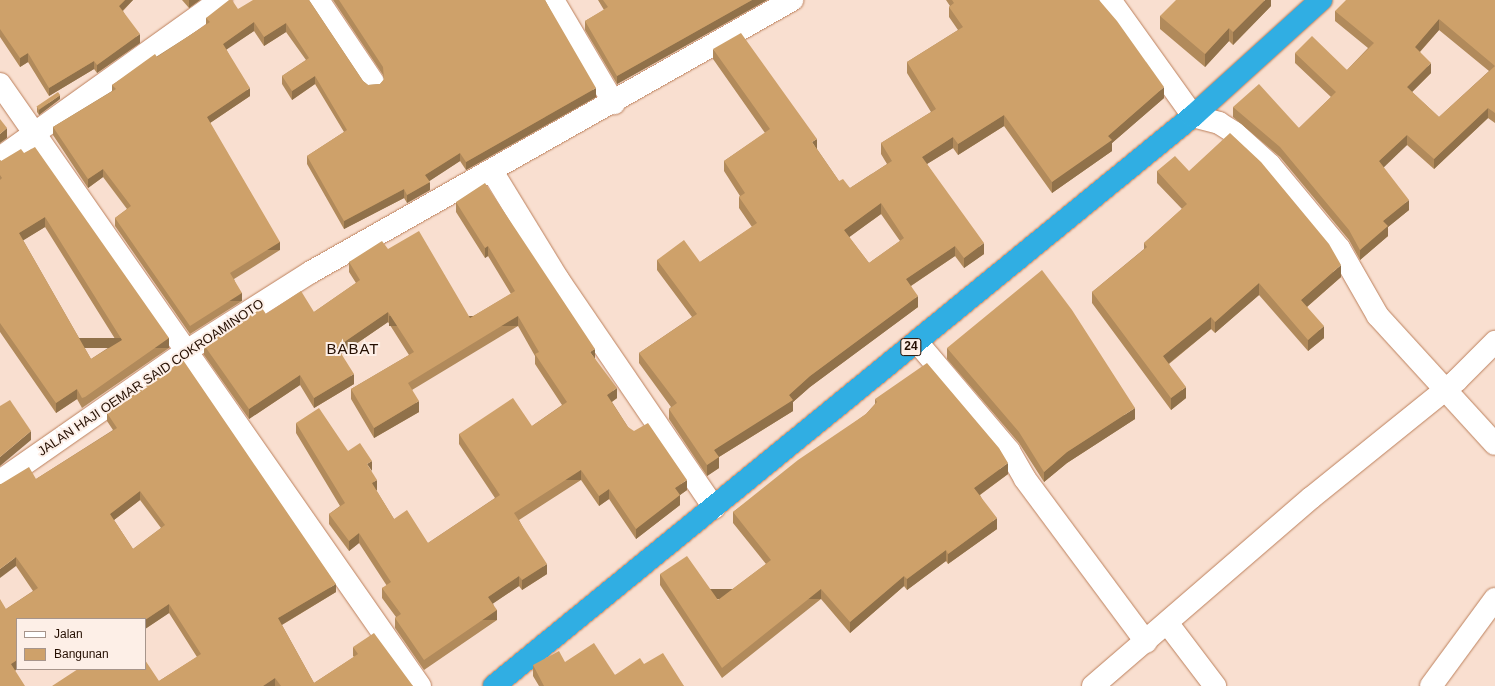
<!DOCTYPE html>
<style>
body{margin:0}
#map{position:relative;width:1495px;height:686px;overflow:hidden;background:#f9dfd0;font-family:Arial,sans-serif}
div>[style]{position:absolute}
.roads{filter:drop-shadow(0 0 1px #bc805c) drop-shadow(0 0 1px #bc805c)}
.minor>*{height:22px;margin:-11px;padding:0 11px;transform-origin:11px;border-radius:11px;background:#fff}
.highway>*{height:22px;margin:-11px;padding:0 11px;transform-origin:11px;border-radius:11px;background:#30aee3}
.wall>*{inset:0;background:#b18a5b}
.shaded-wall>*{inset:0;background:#90714a;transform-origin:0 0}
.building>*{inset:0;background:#cea16a;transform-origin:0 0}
span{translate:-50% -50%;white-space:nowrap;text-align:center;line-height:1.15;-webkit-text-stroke:4px #fdefe7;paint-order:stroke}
.shield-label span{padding:1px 3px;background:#fdefe7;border:1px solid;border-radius:3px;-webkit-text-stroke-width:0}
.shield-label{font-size:12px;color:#250f02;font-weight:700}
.street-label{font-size:13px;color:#250f02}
.quarter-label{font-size:15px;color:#250f02;letter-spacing:1px}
.legend{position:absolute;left:16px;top:618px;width:130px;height:52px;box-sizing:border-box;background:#fdefe7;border:1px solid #a7958b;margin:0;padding:5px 7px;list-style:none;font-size:12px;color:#250f02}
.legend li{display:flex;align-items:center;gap:8px;height:20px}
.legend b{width:20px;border:1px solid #a7958b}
</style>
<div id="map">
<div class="roads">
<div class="minor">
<i style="left:318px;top:0;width:99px;rotate:56.1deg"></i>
<i style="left:553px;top:0;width:120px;rotate:59.4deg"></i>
<i style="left:1110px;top:0;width:143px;rotate:54.4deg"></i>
<i style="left:1193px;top:116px;width:27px;rotate:15deg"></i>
<i style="left:1219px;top:123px;width:19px;rotate:32deg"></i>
<i style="left:1235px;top:133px;width:47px;rotate:42.4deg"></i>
<i style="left:1270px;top:165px;width:108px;rotate:50.3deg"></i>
<i style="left:1339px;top:248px;width:78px;rotate:60.2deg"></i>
<i style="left:1378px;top:316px;width:173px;rotate:47.6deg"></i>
<i style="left:0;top:84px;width:734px;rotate:55.1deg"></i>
<i style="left:0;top:158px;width:272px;rotate:-35.6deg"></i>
<i style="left:492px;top:171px;width:127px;rotate:58.6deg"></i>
<i style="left:558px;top:279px;width:277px;rotate:55.7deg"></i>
<i style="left:917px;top:342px;width:143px;rotate:49.8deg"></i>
<i style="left:1009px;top:451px;width:32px;rotate:60deg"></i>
<i style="left:1025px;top:479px;width:203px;rotate:53.4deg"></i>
<i style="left:0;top:481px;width:229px;rotate:-34.9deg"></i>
<i style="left:188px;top:350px;width:146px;rotate:-32.4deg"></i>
<i style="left:311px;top:272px;width:553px;rotate:-29.49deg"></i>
<i style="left:1168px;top:624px;width:78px;rotate:52.8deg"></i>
<i style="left:1093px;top:686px;width:288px;rotate:-40.8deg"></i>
<i style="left:1311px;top:498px;width:188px;rotate:-38.9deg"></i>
<i style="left:1457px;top:380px;width:54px;rotate:-45deg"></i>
<i style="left:1431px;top:686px;width:108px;rotate:-53.7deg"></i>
</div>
<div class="highway">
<i style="left:494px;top:686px;width:902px;rotate:-39.2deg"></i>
<i style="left:1193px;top:116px;width:173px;rotate:-42.2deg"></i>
</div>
</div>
<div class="wall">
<i style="clip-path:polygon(0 0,133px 0,123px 11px,140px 43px,97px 73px,94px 69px,49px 96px,28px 62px,20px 67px,0 37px)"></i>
<i style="clip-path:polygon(182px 0,200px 0,189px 8px)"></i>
<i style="clip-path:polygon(309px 0,363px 81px,368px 85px,380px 84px,384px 80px,383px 75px,333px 0,545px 0,596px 97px,466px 170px,460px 161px,429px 181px,430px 190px,407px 203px,404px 198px,344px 229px,307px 164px,307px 156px,344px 132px,315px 84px,292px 100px,282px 84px,282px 76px,306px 60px,286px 32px,264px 46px,254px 31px,226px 49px,250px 96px,210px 123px,280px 250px,234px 279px,242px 301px,190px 334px,115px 226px,115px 218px,127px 209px,103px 177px,88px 188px,53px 135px,53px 127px,112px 91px,112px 85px,206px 25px,206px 18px,238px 9px)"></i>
<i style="clip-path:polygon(598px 0,767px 0,617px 84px,585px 30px,585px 21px,604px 10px)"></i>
<i style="clip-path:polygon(evenodd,946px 0,1099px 0,1164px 98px,1112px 143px,1112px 151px,1052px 193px,1004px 126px,958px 155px,953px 148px,927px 164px,984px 254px,964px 268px,955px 256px,911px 286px,918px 307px,810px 387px,793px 402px,793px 411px,719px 457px,719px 468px,707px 476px,669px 419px,669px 409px,671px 407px,639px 363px,639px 353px,692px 317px,657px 270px,657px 260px,700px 262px,752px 227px,739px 208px,739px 197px,740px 196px,724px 171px,724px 161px,765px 133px,713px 59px,713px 49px,817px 149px,839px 181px,850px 188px,887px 164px,881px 154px,881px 143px,931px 112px,907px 73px,907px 62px,958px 30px,949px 17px,949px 7px,950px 6px,946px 0,881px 214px,900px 241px,869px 263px,849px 237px,881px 214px)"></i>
<i style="clip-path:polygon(1271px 0,1271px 6px,1233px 45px,1229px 41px,1205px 67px,1160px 29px,1160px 16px)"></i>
<i style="clip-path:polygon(evenodd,1495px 0,1495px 123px,1488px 118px,1434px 169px,1407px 145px,1383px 167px,1409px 210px,1388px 227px,1388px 236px,1360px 260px,1349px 240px,1280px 157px,1233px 117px,1233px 107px,1299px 128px,1331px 97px,1295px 63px,1295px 53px,1347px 70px,1368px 48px,1335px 21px,1335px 11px,1495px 0,1439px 30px,1489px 71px,1439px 117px,1412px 92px,1431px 73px,1420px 52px,1439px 30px)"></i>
<i style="clip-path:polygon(60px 99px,39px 115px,37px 112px,37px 107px)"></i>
<i style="clip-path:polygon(evenodd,0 160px,169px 348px,82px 408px,77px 399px,56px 413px,0 332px,0 160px,45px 227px,117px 342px,91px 359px,23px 240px,45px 227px)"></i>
<i style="clip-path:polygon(1157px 171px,1189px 171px,1341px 277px,1307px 307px,1324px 338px,1308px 351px,1259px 295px,1215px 333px,1211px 329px,1169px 364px,1186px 398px,1171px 410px,1092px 303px,1092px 292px,1144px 249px,1144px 243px,1182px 209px,1157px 183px)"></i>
<i style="clip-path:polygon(456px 202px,595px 359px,617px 398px,612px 402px,628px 427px,687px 490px,680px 495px,680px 505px,636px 539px,609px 499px,599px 506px,581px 480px,519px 520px,547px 574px,522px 590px,519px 586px,493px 603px,497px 620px,424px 670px,395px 628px,395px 618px,396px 617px,382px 598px,382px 588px,387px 586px,359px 543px,349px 551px,329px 524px,329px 514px,340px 506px,296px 433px,296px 423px,348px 451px,371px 471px,377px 490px,376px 490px,394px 519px,428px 543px,495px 498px,459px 444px,459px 434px,532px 426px,562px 405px,535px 364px,535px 356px,518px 326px,412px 390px,419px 412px,374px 438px,351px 399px,351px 389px,409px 355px,388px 322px,341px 354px,354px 384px,314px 408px,300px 385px,249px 419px,204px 355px,204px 345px,266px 314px,314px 312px,356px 283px,349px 272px,349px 262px,388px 249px,470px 318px,511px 294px,488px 256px,485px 258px,456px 212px)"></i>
<i style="clip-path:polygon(947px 348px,1135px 419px,1067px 463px,1044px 482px,1019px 443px,947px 359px)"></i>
<i style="clip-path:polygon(875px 399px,1008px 474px,980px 495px,997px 529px,948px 564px,946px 561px,907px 590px,904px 586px,850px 633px,821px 599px,722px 678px,660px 585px,660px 574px,718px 600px,766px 564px,733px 523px,733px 512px,866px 414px,875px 404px)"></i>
<i style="clip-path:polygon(evenodd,107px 413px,336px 592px,282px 625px,314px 683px,354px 657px,353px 656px,353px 647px,413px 686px,52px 686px,159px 681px,197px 657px,169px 613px,145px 629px,145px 619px,17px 619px,17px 669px,0 686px,6px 609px,33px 591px,16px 566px,1px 484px,36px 479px,113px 430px,107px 421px,107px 413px,140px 500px,161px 528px,133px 549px,114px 520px,140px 500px)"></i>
<i style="clip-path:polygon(565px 662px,615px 675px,644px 664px,684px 686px,539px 686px,533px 676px,533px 665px)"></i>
</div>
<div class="shaded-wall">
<i style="clip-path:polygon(125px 0,133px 0,119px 14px,119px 6px)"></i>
<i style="clip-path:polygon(189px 0,200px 0,189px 8px)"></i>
<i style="clip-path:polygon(752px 0,767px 0,617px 84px,617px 76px)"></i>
<i style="clip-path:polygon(1265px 0,1271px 0,1271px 6px,1233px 45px,1233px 32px)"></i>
<i style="clip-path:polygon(1439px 19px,1439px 30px,1415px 57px,1415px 47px)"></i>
<i style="clip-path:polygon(254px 22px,254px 31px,223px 52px,223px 44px)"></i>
<i style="clip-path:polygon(286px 23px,286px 32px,264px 46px,264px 37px)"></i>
<i style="clip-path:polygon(1229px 28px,1229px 41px,1205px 67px,1205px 54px)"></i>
<i style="clip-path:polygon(140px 34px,140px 43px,97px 73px,97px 65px)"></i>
<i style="clip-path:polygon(28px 53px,28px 62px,20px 67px,20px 58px)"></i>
<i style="clip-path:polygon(94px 61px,94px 69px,49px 96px,49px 88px)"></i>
<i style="clip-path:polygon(1431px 63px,1431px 73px,1407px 97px,1407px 87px)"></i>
<i style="clip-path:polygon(315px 76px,315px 84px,292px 100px,292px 91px)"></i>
<i style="clip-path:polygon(1164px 87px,1164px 98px,1112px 143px,1112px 151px,1052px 193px,1052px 182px,1108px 136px)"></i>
<i style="clip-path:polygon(250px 88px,250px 96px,207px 125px,207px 117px)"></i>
<i style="clip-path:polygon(596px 88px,596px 97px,466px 170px,466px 162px)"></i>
<i style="clip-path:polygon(60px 95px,60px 99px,39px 115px,39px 110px)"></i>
<i style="clip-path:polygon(1488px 108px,1488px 118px,1434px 169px,1434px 159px)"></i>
<i style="clip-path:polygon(1004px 115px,1004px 126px,958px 155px,958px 144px)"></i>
<i style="clip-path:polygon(7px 128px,7px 138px,0 143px,0 134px)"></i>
<i style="clip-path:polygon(1407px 135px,1407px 145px,1379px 172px,1379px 161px)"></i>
<i style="clip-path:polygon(953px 137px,953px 148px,922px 167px,922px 157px)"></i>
<i style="clip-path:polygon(817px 139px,817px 150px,812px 142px)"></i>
<i style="clip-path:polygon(460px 153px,460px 161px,425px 184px,425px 175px)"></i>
<i style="clip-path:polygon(103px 169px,103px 177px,88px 188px,88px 179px)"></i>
<i style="clip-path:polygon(430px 182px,430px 190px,407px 203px,407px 195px)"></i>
<i style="clip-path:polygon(404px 189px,404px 198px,344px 229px,344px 221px)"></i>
<i style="clip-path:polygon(1409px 200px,1409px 210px,1388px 227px,1388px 236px,1360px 260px,1360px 250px,1383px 221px)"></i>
<i style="clip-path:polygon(881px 203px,881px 214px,844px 241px,844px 230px)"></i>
<i style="clip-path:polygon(45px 217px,45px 227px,19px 243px,19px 233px)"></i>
<i style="left:280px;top:242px;width:8px;height:59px;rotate:90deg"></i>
<i style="clip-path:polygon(984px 243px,984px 254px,964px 268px,964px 258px)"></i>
<i style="clip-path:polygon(488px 246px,488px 256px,485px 258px,485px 248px)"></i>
<i style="clip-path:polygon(955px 246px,955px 256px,906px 289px,906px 279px)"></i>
<i style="clip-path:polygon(1341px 265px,1341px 277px,1301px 312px,1301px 300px)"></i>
<i style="clip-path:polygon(1259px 283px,1259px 295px,1215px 333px,1215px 322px)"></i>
<i style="left:242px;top:293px;width:8px;height:62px;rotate:90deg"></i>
<i style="clip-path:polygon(918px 296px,918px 307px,810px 387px,793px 402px,793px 411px,714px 460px,714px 450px,789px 395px,810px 376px)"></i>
<i style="clip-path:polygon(388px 312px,388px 322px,337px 357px,337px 347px)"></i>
<i style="left:518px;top:316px;width:10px;height:129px;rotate:90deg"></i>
<i style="clip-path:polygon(1211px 317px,1211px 329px,1163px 368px,1163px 356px)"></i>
<i style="clip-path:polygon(1324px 326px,1324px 338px,1308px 351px,1308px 340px)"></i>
<i style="left:169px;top:338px;width:10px;height:106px;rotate:90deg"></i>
<i style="clip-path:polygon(595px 349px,595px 359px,590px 352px)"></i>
<i style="clip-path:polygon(354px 374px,354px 384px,314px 408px,314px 398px)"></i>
<i style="clip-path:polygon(300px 375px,300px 385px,249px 419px,249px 409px)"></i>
<i style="clip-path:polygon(1186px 387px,1186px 398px,1171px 410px,1171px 398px)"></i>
<i style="clip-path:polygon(617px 388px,617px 398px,607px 405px,607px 395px)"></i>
<i style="clip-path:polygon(77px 389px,77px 399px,56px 413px,56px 403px)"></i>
<i style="clip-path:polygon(419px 401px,419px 412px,374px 438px,374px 428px)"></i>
<i style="clip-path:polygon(1135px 408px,1135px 419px,1067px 463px,1044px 482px,1044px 472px,1067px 452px)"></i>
<i style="clip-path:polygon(31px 431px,31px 440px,0 466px,0 457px)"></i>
<i style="clip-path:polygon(719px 457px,719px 468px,707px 476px,707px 465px)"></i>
<i style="clip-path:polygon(372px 461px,372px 471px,367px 464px)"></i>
<i style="clip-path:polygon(1008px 463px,1008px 474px,974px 499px,974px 488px)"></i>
<i style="left:581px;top:470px;width:10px;height:80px;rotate:90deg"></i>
<i style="clip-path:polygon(377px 480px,377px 490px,372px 493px,372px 483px)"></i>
<i style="clip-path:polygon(687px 480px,687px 490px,680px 495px,680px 505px,636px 539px,636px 529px,675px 488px)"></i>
<i style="clip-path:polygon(609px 489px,609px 499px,599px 506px,599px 496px)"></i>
<i style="clip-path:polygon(140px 491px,140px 500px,110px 523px,110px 514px)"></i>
<i style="clip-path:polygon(997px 518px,997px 529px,948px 564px,948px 554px)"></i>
<i style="clip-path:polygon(359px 533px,359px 543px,349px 551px,349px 541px)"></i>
<i style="clip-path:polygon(946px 550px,946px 561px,907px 590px,907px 579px)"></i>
<i style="clip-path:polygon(16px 557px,16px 566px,0 578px,0 569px)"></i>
<i style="clip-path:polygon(547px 564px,547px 574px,522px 590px,522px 580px)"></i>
<i style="clip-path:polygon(519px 576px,519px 586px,488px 607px,488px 597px)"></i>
<i style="clip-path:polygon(904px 576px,904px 586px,850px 633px,850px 622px)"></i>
<i style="clip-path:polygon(336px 584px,336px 592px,278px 627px,278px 618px)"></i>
<i style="left:821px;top:589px;width:10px;height:127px;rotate:90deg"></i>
<i style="clip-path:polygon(169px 604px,169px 613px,145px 629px,145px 620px)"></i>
<i style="left:497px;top:610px;width:10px;height:88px;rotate:90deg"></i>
<i style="clip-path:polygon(17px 660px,17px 669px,11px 673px,11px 664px)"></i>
<i style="clip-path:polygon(275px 678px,275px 686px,263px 686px)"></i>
</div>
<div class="building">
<i style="clip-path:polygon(0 0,125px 0,119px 6px,140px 34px,97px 65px,94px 61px,49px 88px,28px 53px,20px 58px,0 29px)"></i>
<i style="clip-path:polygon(229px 0,232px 0,238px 9px,253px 0,309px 0,363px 81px,368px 85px,380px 84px,384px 79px,383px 67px,339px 0,545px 0,596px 88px,466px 162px,460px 153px,425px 175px,430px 182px,407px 195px,404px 189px,344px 221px,307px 156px,347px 130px,315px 76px,292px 91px,282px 76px,309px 58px,286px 23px,264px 37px,254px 22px,223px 44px,250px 88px,207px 117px,280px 242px,230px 273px,242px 293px,190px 326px,115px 218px,131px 206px,103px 169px,88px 179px,53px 127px,116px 89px,112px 85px,155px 54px,157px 57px,210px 22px,206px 18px)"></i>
<i style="clip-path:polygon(603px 0,752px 0,617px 76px,585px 21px,608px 7px)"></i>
<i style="clip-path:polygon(evenodd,952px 0,1099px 0,1117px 21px,1164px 87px,1108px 136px,1112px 140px,1052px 182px,1004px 115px,958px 144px,953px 137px,922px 157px,984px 243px,964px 258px,955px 246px,906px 279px,918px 296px,810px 376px,789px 395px,793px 400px,714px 450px,719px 457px,707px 465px,669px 409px,677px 403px,639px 353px,697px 314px,657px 260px,684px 240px,700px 262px,757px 223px,739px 197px,745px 193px,724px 161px,770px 129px,713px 49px,741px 33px,817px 139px,812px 142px,839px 181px,843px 179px,850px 188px,892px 161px,881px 143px,936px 109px,907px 62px,963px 27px,949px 7px,954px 3px,952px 0,881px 203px,904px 238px,869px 263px,844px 230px,881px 203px)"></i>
<i style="clip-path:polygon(1176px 0,1265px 0,1233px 32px,1229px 28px,1205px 54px,1160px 16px)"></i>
<i style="clip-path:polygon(evenodd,1346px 0,1495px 0,1495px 113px,1488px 108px,1434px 159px,1407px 135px,1379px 161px,1409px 200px,1383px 221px,1388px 226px,1360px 250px,1349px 230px,1280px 147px,1233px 107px,1259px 84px,1299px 128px,1336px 92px,1295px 53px,1312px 36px,1347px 70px,1374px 43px,1335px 11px,1346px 0,1439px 19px,1495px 66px,1439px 117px,1407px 87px,1431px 63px,1415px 47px,1439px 19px)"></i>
<i style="left:58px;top:92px;width:4px;height:26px;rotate:56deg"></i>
<i style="clip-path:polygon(0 119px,7px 128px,0 134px)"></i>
<i style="clip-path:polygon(1230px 133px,1261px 162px,1329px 244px,1341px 265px,1301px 300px,1324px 326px,1308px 340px,1259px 283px,1215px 322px,1211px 317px,1163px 356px,1186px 387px,1171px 398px,1092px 292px,1147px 247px,1144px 243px,1187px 204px,1157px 171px,1175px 156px,1189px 171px)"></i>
<i style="clip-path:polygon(evenodd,35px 147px,169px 338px,85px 397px,82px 398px,77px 389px,56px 403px,0 323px,0 180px,2px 178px,0 175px,0 160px,1px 161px,21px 149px,24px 153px,35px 147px,45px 217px,122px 340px,91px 359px,19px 233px,45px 217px)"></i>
<i style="clip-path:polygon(485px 183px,595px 349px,590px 352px,617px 388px,607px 395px,628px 427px,634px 431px,648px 423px,687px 480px,675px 488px,680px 495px,636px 529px,609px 489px,599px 496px,581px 470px,514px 513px,547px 564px,522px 580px,519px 576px,488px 597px,497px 610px,424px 660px,395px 618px,401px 614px,382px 588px,391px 582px,359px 533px,349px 541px,329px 514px,345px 503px,296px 423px,319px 408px,348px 451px,360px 443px,372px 461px,367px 464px,377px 480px,372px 483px,394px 519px,407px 510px,428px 543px,500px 495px,459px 434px,513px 398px,532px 426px,567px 402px,535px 354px,539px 352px,518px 316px,408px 383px,419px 401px,374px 428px,351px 389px,414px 352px,388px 312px,337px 347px,354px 374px,314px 398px,300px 375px,249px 409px,204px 345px,262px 308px,266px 314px,301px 291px,314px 312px,360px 280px,349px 262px,382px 241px,388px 249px,419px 231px,470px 318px,515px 291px,488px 246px,485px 248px,456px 202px)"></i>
<i style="clip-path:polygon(1042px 270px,1072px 310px,1135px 408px,1067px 452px,1044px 472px,1019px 432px,947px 348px)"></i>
<i style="clip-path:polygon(evenodd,183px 360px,336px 584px,278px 618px,314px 683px,358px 654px,353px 647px,374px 633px,413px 686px,281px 686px,275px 678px,263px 686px,52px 686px,78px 669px,145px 669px,145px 660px,159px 681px,201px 654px,169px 604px,145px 620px,145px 619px,17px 619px,17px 660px,11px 664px,25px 686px,0 686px,0 599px,6px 609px,38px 588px,16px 557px,0 569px,0 484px,1px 484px,29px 467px,36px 479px,117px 428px,107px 413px,183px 360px,140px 491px,165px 525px,133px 549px,110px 514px,140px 491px)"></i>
<i style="clip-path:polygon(927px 363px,999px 448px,1008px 463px,974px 488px,997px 518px,948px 554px,946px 550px,907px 579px,904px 576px,850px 622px,821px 589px,722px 668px,660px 574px,687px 556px,718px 600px,771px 560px,733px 512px,798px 460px,866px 414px,877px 402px,875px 399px)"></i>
<i style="clip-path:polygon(10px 400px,31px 431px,0 457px,0 406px)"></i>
<i style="clip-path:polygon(594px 643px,615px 675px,640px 658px,644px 664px,663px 653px,684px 686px,544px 686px,533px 665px,559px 651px,565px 662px)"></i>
</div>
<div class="shield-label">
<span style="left:911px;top:347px">24</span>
</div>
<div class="street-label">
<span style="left:151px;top:378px;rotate:-34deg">JALAN HAJI OEMAR SAID COKROAMINOTO</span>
</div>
<div class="quarter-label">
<span style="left:353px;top:349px">BABAT</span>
</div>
<ul class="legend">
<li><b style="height:5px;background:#fff"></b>Jalan</li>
<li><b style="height:11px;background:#cea16a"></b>Bangunan</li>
</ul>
</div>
